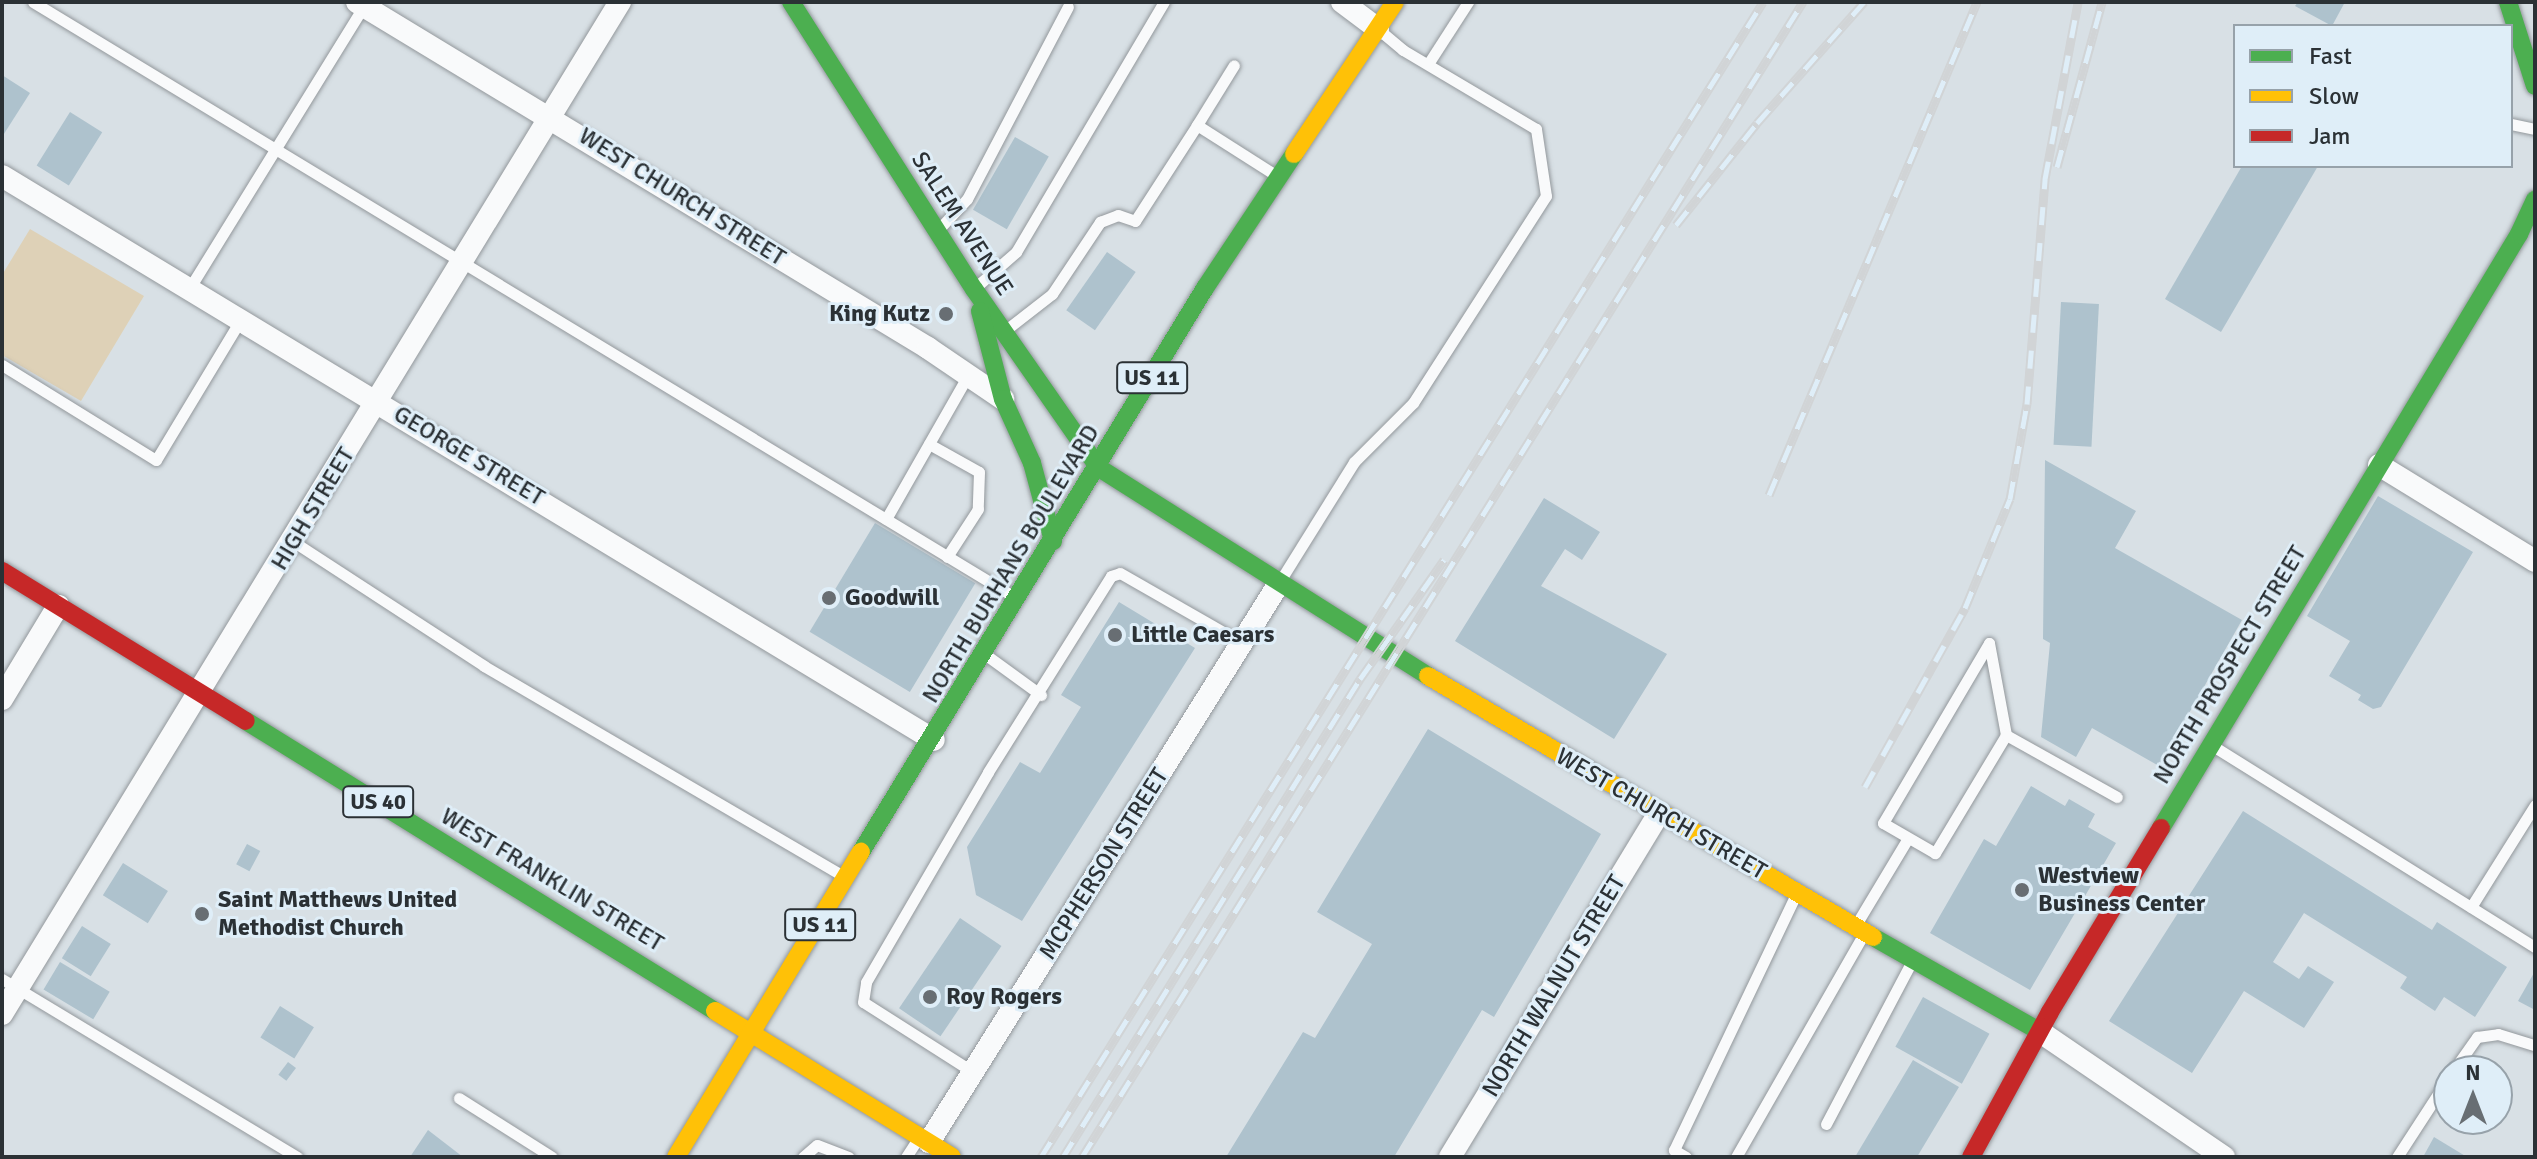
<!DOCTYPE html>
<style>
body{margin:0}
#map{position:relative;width:2537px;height:1159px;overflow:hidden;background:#d8e0e5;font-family:Signika,sans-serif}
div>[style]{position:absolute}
.green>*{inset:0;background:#ded1b7}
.building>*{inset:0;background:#aec2cd;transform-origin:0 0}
.roads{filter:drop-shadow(0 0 2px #93989c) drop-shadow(0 0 2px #93989c)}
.lane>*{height:11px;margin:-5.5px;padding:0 5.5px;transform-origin:5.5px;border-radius:5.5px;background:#f9fafb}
.street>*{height:22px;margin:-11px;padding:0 11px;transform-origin:11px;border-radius:11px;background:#f9fafb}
.fast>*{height:18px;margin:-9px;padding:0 9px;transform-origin:9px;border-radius:9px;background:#4caf50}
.slow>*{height:18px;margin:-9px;padding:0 9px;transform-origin:9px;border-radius:9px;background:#ffc107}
.jam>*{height:18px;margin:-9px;padding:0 9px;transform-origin:9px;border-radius:9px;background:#c62828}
.rail>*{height:9px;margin-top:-4.5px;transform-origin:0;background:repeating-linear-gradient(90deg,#dfeef8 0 18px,#d1d4d6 0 36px);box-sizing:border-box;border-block:2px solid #d1d4d6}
.dots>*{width:22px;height:22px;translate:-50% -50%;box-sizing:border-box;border:4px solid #dfeef8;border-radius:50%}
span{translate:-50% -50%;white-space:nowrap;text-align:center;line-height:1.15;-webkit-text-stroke:6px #dfeef8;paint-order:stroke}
.shield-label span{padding:2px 6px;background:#dfeef8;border:2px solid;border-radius:6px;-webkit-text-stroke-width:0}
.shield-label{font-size:22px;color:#2b3135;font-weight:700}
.street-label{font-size:24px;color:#2b3135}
.poi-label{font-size:24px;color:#2b3135;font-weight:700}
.right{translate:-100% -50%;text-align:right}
.left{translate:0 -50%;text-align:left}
.frame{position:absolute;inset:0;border:4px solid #2b3135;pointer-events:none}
.legend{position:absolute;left:2233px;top:24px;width:280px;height:144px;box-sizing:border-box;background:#dfeef8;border:2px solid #97a2aa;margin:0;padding:10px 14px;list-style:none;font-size:24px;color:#2b3135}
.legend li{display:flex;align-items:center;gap:16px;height:40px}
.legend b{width:40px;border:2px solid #97a2aa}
.north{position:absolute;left:2433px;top:1055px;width:80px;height:80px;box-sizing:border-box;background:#dfeef8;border:2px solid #97a2aa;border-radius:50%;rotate:0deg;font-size:22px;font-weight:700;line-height:32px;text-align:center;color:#2b3135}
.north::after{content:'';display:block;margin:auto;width:28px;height:36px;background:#686e73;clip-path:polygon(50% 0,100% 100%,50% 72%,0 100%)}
</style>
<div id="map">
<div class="green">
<i style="clip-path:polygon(30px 229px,144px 296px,81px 401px,2px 355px,2px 275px)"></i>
</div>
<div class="building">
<i style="clip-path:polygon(2298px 2px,2345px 2px,2332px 26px,2295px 6px)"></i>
<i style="clip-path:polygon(2px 75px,30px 93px,2px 137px)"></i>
<i style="left:70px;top:112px;width:38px;height:63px;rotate:32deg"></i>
<i style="left:1015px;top:137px;width:39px;height:84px;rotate:30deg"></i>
<i style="clip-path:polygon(2242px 166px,2318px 166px,2221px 332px,2165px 299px)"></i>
<i style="left:1107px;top:252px;width:35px;height:71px;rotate:35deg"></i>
<i style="left:2061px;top:302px;width:38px;height:143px;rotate:3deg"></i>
<i style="clip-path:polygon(2045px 460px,2136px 511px,2115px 548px,2242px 620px,2159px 766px,2092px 728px,2076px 757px,2041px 737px,2050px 643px,2043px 639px)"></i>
<i style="clip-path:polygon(2378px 496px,2473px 552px,2381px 707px,2373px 709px,2358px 700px,2361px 695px,2329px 676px,2350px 641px,2307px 616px)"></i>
<i style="clip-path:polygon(1544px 498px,1600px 532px,1582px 560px,1565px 549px,1541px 586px,1667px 654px,1614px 739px,1455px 641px)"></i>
<i style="left:875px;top:523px;width:117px;height:127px;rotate:31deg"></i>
<i style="clip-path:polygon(1119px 602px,1195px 648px,1022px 921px,976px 895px,967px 847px,1020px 762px,1040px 773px,1081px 707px,1061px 695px)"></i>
<i style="clip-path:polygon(1428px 729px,1601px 834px,1494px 1017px,1482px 1010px,1394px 1157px,1226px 1157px,1303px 1032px,1315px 1038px,1372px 944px,1317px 912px)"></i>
<i style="clip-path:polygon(2031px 786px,2065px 806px,2069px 799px,2095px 814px,2088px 827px,2116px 843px,2030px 990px,1930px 933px,1984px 839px,1996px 846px)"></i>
<i style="clip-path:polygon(2243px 811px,2432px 930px,2437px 922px,2507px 967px,2475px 1017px,2444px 997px,2435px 1011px,2400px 988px,2407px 977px,2304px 913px,2273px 962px,2299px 979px,2308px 966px,2334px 982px,2304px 1028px,2244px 991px,2192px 1073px,2109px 1021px)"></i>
<i style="left:247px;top:844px;width:15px;height:23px;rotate:28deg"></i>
<i style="left:123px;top:863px;width:53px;height:38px;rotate:32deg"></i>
<i style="left:960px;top:918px;width:50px;height:109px;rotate:34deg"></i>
<i style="left:82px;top:926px;width:34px;height:38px;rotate:32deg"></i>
<i style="left:60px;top:962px;width:58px;height:32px;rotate:31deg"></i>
<i style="clip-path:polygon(2535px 971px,2535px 1010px,2518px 1001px)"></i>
<i style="left:1923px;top:997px;width:76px;height:57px;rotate:29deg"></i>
<i style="left:280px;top:1006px;width:40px;height:37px;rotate:32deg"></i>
<i style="clip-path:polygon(1913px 1060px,1959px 1087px,1917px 1157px,1855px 1157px)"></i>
<i style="left:288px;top:1062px;width:10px;height:16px;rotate:37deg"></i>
<i style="clip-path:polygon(428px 1130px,463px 1157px,410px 1157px)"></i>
<i style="clip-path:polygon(2434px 1137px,2467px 1157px,2423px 1157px)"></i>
</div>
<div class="roads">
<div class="lane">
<i style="left:33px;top:2px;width:1144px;rotate:31.23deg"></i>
<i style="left:1428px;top:64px;width:74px;rotate:-57.2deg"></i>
<i style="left:2511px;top:124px;width:25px;rotate:12deg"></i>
<i style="left:1197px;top:125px;width:70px;rotate:-58.3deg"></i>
<i style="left:938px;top:230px;width:42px;rotate:-46.9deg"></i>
<i style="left:967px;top:199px;width:217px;rotate:-62.3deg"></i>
<i style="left:977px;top:286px;width:52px;rotate:-41.1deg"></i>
<i style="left:1016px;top:252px;width:291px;rotate:-59.4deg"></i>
<i style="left:189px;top:289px;width:333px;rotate:-58.3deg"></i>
<i style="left:1007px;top:329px;width:57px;rotate:-37.9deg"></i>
<i style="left:1052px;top:294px;width:87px;rotate:-56.3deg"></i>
<i style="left:1100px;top:222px;width:19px;rotate:-21deg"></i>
<i style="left:1118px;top:215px;width:18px;rotate:19deg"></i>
<i style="left:1135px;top:221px;width:114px;rotate:-57.1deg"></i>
<i style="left:1197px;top:125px;width:91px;rotate:32.5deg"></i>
<i style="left:2px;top:365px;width:181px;rotate:31.7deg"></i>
<i style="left:156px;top:460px;width:165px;rotate:-58.9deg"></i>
<i style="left:929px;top:444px;width:57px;rotate:29.2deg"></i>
<i style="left:979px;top:472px;width:37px;rotate:92deg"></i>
<i style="left:978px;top:509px;width:57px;rotate:122.9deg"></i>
<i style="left:886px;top:519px;width:166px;rotate:-60.3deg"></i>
<i style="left:294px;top:542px;width:227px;rotate:33.1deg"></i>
<i style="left:484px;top:666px;width:416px;rotate:30.3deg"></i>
<i style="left:1280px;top:581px;width:140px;rotate:-58.1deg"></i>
<i style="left:1354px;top:462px;width:83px;rotate:-45deg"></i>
<i style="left:1413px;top:403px;width:246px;rotate:-57.3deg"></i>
<i style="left:1546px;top:196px;width:68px;rotate:-98.5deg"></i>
<i style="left:1536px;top:129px;width:155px;rotate:-149.3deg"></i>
<i style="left:1403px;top:50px;width:30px;rotate:-140deg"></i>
<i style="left:1989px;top:643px;width:94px;rotate:79.5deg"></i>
<i style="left:2006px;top:735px;width:138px;rotate:121deg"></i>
<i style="left:1935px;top:853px;width:60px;rotate:-150deg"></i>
<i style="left:1883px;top:823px;width:209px;rotate:-59.5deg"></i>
<i style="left:986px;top:655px;width:68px;rotate:36deg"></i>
<i style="left:2006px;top:735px;width:127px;rotate:29.2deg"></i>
<i style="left:2213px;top:746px;width:380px;rotate:32deg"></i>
<i style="left:2471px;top:907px;width:120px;rotate:-57.9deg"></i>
<i style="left:1857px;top:923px;width:99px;rotate:-59deg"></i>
<i style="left:2px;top:979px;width:345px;rotate:31.1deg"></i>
<i style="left:2453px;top:1071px;width:42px;rotate:-54.8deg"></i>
<i style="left:2477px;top:1037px;width:21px;rotate:-8deg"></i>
<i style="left:2498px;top:1034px;width:39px;rotate:17deg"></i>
<i style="left:973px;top:1072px;width:130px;rotate:-147.5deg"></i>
<i style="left:863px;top:1002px;width:20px;rotate:-81deg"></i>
<i style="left:866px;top:982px;width:243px;rotate:-59.8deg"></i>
<i style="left:988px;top:772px;width:231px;rotate:-57.9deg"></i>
<i style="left:1111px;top:576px;width:9px;rotate:-18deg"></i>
<i style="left:1120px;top:573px;width:141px;rotate:29.8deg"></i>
<i style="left:459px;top:1098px;width:110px;rotate:32.4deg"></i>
<i style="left:1826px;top:1124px;width:182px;rotate:-62.2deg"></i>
<i style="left:803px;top:1157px;width:18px;rotate:-41deg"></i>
<i style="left:817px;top:1145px;width:34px;rotate:21deg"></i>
<i style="left:906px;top:1157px;width:20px;rotate:-57deg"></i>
<i style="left:1686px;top:1157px;width:14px;rotate:-150deg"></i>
<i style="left:1674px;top:1150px;width:281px;rotate:-64.5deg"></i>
<i style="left:1736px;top:1157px;width:256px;rotate:-60.2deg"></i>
<i style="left:2397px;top:1157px;width:95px;rotate:-57deg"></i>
</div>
<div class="street">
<i style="left:357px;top:2px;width:668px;rotate:31.21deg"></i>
<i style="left:928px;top:348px;width:91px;rotate:34.2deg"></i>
<i style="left:1342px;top:2px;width:45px;rotate:36.9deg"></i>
<i style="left:2px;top:176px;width:1089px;rotate:31.18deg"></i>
<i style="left:2379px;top:465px;width:183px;rotate:31.6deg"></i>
<i style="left:2px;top:699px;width:109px;rotate:-58.9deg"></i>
<i style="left:2px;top:1014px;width:1186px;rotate:-58.59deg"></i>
<i style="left:2039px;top:1031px;width:224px;rotate:34.3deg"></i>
<i style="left:929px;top:1142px;width:657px;rotate:-57.93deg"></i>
<i style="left:1450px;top:1157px;width:400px;rotate:-58.7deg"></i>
</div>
<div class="fast">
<i style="left:791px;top:2px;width:340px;rotate:57.5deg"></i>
<i style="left:974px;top:289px;width:218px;rotate:55.1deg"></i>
<i style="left:1099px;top:468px;width:389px;rotate:32.3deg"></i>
<i style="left:2508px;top:2px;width:88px;rotate:72.2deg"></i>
<i style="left:980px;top:311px;width:91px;rotate:75.4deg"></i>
<i style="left:1003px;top:399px;width:70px;rotate:65.6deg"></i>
<i style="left:1032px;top:463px;width:81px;rotate:74.9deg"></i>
<i style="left:246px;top:721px;width:551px;rotate:31.73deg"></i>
<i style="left:2161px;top:828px;width:694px;rotate:-58.92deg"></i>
<i style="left:2519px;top:234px;width:38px;rotate:-65deg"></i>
<i style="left:861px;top:852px;width:661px;rotate:-58.62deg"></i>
<i style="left:1205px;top:288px;width:161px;rotate:-56.4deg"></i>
<i style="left:1873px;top:937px;width:191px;rotate:29.5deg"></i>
</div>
<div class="slow">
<i style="left:1294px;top:154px;width:182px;rotate:-56.4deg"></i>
<i style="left:1428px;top:676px;width:516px;rotate:30.39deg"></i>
<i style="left:715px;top:1011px;width:278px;rotate:31.6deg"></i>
<i style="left:676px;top:1157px;width:357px;rotate:-58.8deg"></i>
</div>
<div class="jam">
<i style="left:2px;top:571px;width:286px;rotate:31.6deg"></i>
<i style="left:1971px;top:1157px;width:165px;rotate:-61.4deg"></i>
<i style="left:2050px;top:1012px;width:215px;rotate:-58.9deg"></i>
</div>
</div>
<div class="rail">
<i style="left:2057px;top:167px;width:171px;rotate:-74.7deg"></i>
<i style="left:1676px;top:225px;width:130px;rotate:-51.5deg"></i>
<i style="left:1757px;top:123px;width:162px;rotate:-48.5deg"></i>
<i style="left:1769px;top:495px;width:535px;rotate:-67.12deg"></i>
<i style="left:1865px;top:787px;width:205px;rotate:-60.8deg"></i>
<i style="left:1965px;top:608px;width:118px;rotate:-67.6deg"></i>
<i style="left:2010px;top:499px;width:97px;rotate:-79.9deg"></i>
<i style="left:2027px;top:404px;width:226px;rotate:-85.4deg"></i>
<i style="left:2045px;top:179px;width:180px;rotate:-79.4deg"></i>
<i style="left:1041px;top:1157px;width:1362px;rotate:-57.99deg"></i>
<i style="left:1063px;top:1157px;width:563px;rotate:-58.15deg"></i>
<i style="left:1360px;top:679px;width:146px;rotate:-54.8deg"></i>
<i style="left:1082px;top:1157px;width:1362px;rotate:-58.03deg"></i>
</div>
<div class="dots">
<i style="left:946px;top:314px;background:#686e73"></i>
<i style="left:829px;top:598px;background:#686e73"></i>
<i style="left:1115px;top:635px;background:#686e73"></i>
<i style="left:2022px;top:890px;background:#686e73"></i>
<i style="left:202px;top:914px;background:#686e73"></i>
<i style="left:930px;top:997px;background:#686e73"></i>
</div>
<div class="shield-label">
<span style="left:1152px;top:378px">US 11</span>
<span style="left:378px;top:802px">US 40</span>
<span style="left:820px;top:925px">US 11</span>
</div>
<div class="street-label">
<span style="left:682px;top:197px;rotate:32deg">WEST CHURCH STREET</span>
<span style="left:962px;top:224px;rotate:57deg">SALEM AVENUE</span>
<span style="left:469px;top:456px;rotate:31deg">GEORGE STREET</span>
<span style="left:313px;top:509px;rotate:-59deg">HIGH STREET</span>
<span style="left:1011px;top:564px;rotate:-59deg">NORTH BURHANS BOULEVARD</span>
<span style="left:2230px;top:665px;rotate:-59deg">NORTH PROSPECT STREET</span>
<span style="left:1661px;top:814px;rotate:30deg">WEST CHURCH STREET</span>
<span style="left:1104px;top:864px;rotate:-58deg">MCPHERSON STREET</span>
<span style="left:552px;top:880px;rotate:31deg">WEST FRANKLIN STREET</span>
<span style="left:1554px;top:986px;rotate:-59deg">NORTH WALNUT STREET</span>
</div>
<div class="poi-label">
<span class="right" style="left:930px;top:314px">King Kutz</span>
<span class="left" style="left:845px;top:598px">Goodwill</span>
<span class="left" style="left:1131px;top:635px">Little Caesars</span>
<span class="left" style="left:2038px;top:890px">Westview<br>Business Center</span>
<span class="left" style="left:218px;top:914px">Saint Matthews United<br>Methodist Church</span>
<span class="left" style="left:946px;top:997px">Roy Rogers</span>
</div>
<div class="frame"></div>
<ul class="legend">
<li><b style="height:10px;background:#4caf50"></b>Fast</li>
<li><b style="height:10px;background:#ffc107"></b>Slow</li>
<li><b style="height:10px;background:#c62828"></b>Jam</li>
</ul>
<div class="north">N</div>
</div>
